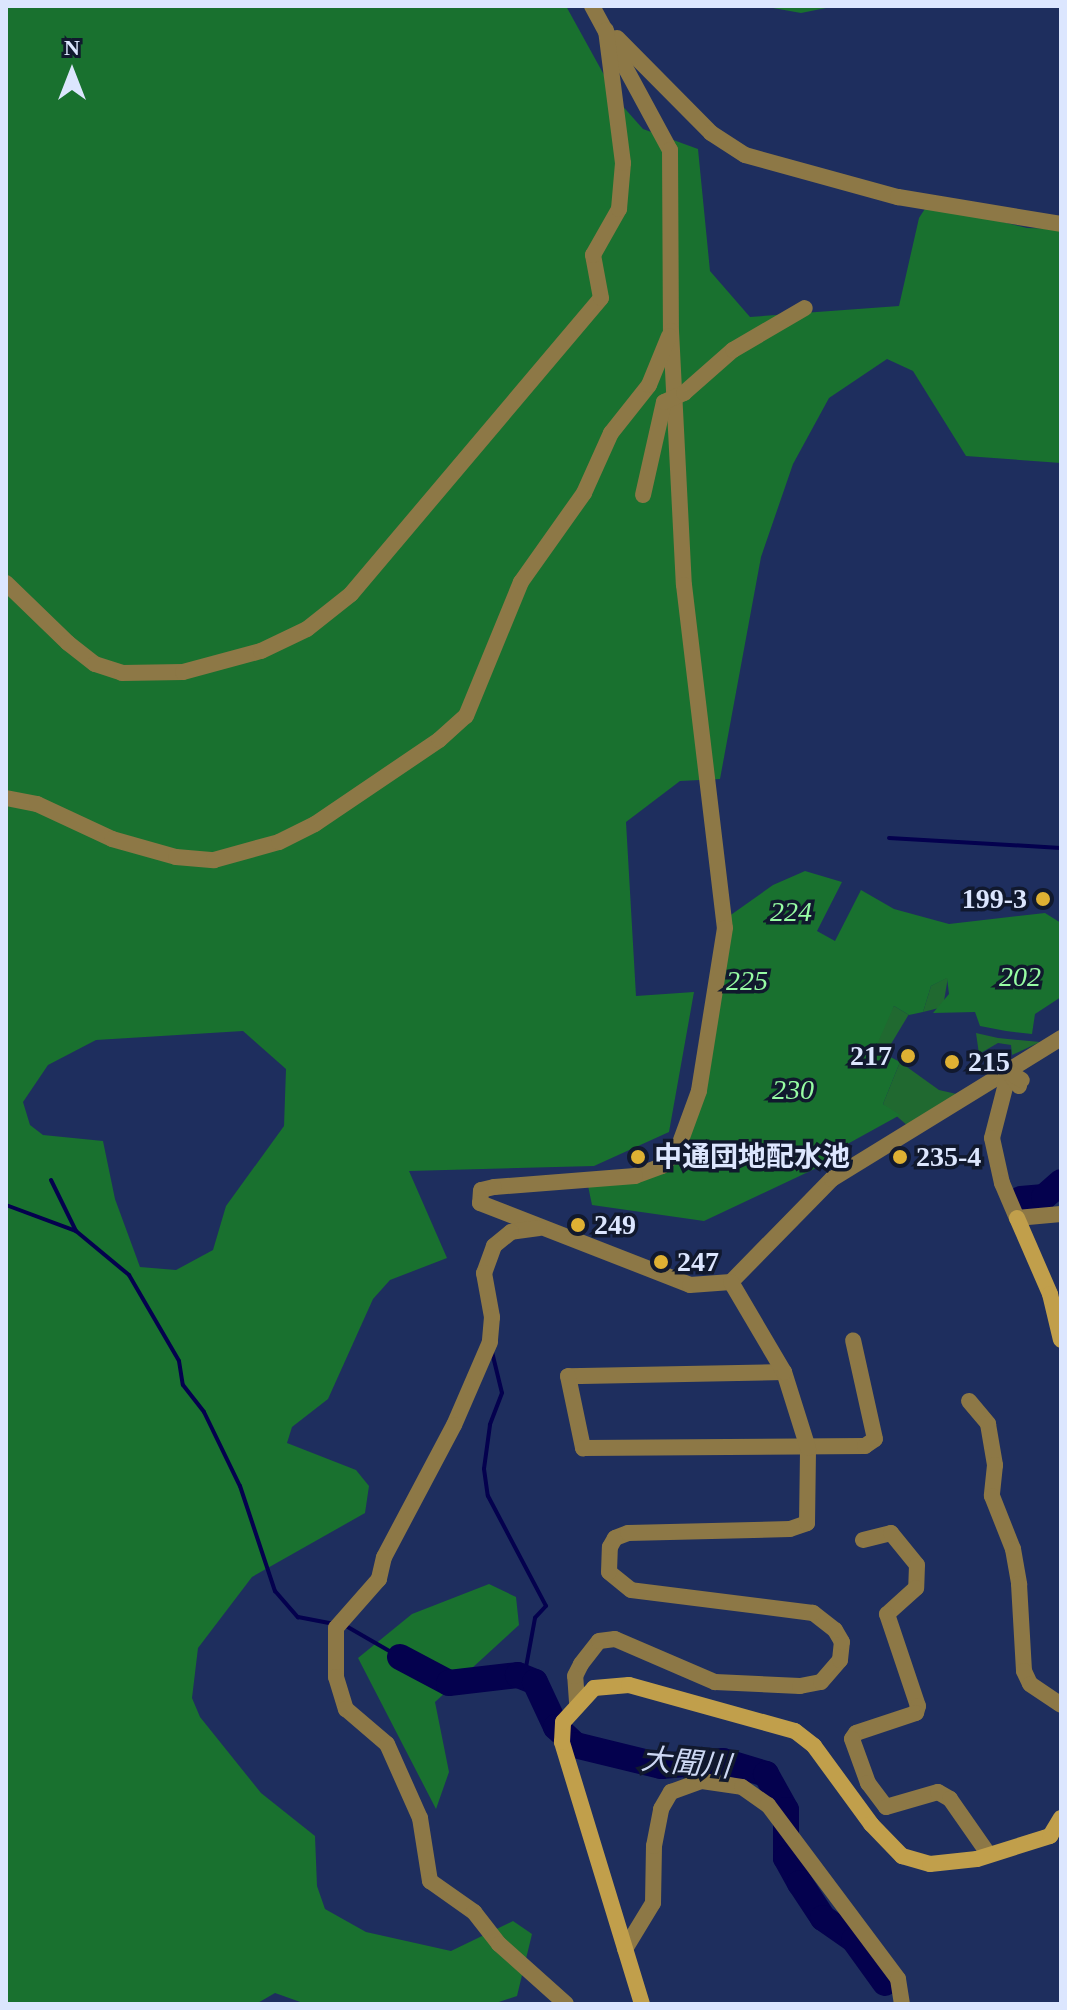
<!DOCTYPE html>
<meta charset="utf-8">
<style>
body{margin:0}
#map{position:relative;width:1067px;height:2010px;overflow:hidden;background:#1e2e5e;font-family:"Times New Roman","Noto Sans JP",serif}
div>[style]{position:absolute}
.green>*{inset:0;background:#206930;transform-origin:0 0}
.forest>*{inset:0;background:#19712f}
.stream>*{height:4px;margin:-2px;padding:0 2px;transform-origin:2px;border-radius:2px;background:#04014e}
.river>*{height:26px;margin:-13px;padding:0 13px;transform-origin:13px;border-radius:13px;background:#04014e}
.street>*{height:16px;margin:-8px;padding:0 8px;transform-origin:8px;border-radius:8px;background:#8d7846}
.secondary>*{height:16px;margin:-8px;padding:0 8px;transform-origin:8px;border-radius:8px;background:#c19f4b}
.dots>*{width:22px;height:22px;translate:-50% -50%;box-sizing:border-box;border:4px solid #11192e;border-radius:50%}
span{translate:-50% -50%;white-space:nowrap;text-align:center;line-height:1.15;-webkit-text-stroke:7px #11192e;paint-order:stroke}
.poi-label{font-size:28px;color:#dce6fe;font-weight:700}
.right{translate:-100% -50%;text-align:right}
.left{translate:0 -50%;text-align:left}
.park-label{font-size:28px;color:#97fda4;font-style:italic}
.water-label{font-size:30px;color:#cdd8f3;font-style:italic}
.frame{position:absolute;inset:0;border:8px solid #dce6fe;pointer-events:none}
.north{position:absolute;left:32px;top:32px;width:80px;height:80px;-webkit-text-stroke:6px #11192e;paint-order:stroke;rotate:0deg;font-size:22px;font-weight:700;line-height:32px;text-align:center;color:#dce6fe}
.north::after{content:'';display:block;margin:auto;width:28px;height:36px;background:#dce6fe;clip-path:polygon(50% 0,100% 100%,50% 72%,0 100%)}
</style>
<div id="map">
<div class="green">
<i style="clip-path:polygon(948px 977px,943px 1007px,923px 1012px,931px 986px)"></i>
<i style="left:894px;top:1006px;width:17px;height:47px;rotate:31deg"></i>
<i style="clip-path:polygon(976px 1033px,998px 1038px,1040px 1042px,1012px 1055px,1011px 1045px,998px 1043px,979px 1054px)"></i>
<i style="clip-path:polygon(900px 1062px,939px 1090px,961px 1095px,909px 1127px,883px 1104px)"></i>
</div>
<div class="forest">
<i style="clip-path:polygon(evenodd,6px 6px,566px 6px,619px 102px,643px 129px,698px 149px,710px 271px,750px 317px,899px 306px,919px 218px,928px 204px,1027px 228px,1061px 229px,1061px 463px,966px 456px,913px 371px,887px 359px,829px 398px,793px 464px,761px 557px,720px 779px,680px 781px,626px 822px,636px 996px,694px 992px,669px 1132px,594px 1166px,409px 1171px,447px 1258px,390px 1280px,373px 1299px,328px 1399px,292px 1427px,287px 1443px,356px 1470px,369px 1486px,365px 1513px,252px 1577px,198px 1648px,192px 1698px,200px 1717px,261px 1793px,315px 1836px,317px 1886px,325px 1909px,366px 1932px,451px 1951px,513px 1921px,532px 1934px,517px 1996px,493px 2004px,306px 2004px,275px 1993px,256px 2004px,6px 2004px,6px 6px,243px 1031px,286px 1069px,284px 1126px,226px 1206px,213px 1250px,176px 1270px,140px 1267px,115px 1199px,103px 1141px,43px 1135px,30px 1125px,23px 1102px,48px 1065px,96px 1040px,243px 1031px)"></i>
<i style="clip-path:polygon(762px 6px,836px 6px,801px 13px)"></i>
<i style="clip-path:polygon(805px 871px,842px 882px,817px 931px,835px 941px,861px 890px,894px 909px,949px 924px,1045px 913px,1061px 923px,1061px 997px,1035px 1014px,1032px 1034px,1006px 1031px,980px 1026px,975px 1012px,933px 1013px,949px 994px,947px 978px,931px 986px,923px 1012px,909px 1015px,894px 1006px,875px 1049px,900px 1062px,883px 1104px,900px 1115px,842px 1147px,844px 1155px,704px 1221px,592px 1205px,587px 1181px,662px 1165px,689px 1129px,725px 919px,773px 885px)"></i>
<i style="clip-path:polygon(489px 1584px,516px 1597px,519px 1625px,435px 1702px,449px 1772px,436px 1809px,358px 1658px,412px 1614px)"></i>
</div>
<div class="stream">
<i style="left:889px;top:838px;width:172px;rotate:3.3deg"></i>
<i style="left:51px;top:1180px;width:57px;rotate:63.9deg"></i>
<i style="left:6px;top:1205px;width:75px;rotate:20.4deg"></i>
<i style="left:76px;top:1231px;width:69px;rotate:39.7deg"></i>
<i style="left:129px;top:1275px;width:99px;rotate:59.8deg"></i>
<i style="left:179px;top:1361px;width:24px;rotate:81deg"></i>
<i style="left:183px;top:1385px;width:34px;rotate:52deg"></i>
<i style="left:204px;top:1412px;width:82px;rotate:64.1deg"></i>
<i style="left:240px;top:1486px;width:111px;rotate:71.6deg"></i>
<i style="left:275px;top:1591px;width:35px;rotate:49deg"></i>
<i style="left:298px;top:1617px;width:37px;rotate:11deg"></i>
<i style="left:492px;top:1352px;width:42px;rotate:76.3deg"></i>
<i style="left:502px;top:1393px;width:34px;rotate:111deg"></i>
<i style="left:490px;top:1425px;width:44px;rotate:97.8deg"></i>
<i style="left:484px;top:1469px;width:27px;rotate:82deg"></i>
<i style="left:488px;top:1496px;width:124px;rotate:62.2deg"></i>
<i style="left:546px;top:1606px;width:16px;rotate:133deg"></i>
<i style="left:535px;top:1618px;width:61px;rotate:100.4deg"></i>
<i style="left:346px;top:1626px;width:62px;rotate:29.9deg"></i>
</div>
<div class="river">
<i style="left:1021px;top:1199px;width:23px;rotate:-5deg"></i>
<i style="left:1044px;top:1197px;width:23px;rotate:-41deg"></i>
<i style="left:400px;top:1657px;width:55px;rotate:28deg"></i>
<i style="left:449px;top:1683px;width:69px;rotate:-6.6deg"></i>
<i style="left:518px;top:1675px;width:18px;rotate:22deg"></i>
<i style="left:535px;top:1682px;width:50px;rotate:65deg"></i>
<i style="left:556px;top:1727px;width:26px;rotate:43deg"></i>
<i style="left:575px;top:1745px;width:89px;rotate:13.7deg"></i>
<i style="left:661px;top:1766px;width:62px;rotate:-4.6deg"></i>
<i style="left:723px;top:1761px;width:45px;rotate:16.8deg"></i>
<i style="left:766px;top:1774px;width:41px;rotate:60.9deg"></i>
<i style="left:786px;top:1810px;width:48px;rotate:90deg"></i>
<i style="left:786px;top:1858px;width:29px;rotate:61deg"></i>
<i style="left:800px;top:1883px;width:42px;rotate:56.7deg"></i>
<i style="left:823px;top:1918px;width:38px;rotate:35deg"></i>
<i style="left:854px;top:1940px;width:53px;rotate:54.2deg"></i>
</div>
<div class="street">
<i style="left:592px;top:6px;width:164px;rotate:61.6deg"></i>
<i style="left:670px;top:150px;width:181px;rotate:89.7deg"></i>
<i style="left:671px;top:331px;width:254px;rotate:87.1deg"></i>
<i style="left:684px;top:585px;width:345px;rotate:83.2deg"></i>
<i style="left:725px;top:928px;width:165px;rotate:99.1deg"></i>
<i style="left:699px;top:1091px;width:64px;rotate:110.1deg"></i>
<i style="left:677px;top:1151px;width:21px;rotate:135deg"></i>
<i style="left:662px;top:1166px;width:29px;rotate:160deg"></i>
<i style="left:635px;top:1176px;width:141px;rotate:175.5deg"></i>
<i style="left:494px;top:1187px;width:13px;rotate:167deg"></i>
<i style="left:481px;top:1190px;width:13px;rotate:94deg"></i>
<i style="left:480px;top:1203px;width:225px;rotate:21.3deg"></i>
<i style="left:690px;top:1285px;width:41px;rotate:-4.2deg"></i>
<i style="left:731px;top:1282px;width:144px;rotate:-45.6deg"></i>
<i style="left:832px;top:1179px;width:269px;rotate:-31.6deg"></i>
<i style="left:617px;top:38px;width:134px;rotate:45.3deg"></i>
<i style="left:711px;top:133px;width:40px;rotate:32.9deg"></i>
<i style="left:745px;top:155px;width:159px;rotate:15.4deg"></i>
<i style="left:898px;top:197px;width:165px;rotate:9.4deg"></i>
<i style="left:643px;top:495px;width:95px;rotate:-77.3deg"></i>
<i style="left:664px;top:402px;width:22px;rotate:-24deg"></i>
<i style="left:684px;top:393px;width:65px;rotate:-41.3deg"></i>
<i style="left:733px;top:350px;width:83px;rotate:-30.3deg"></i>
<i style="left:6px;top:583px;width:86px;rotate:44.1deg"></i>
<i style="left:68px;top:643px;width:34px;rotate:38deg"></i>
<i style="left:95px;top:664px;width:28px;rotate:18deg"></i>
<i style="left:122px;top:673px;width:61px;rotate:-0.9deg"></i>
<i style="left:183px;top:672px;width:81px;rotate:-15.1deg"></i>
<i style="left:261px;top:651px;width:51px;rotate:-25.6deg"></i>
<i style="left:307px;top:629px;width:56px;rotate:-38.5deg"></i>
<i style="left:351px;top:594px;width:387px;rotate:-49.8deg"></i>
<i style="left:601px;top:298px;width:44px;rotate:-100.5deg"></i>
<i style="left:593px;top:255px;width:53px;rotate:-60.5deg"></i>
<i style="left:619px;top:209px;width:46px;rotate:-85deg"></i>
<i style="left:623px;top:163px;width:134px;rotate:-97.3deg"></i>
<i style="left:6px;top:798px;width:32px;rotate:11deg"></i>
<i style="left:37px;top:804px;width:83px;rotate:25deg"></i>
<i style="left:112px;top:839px;width:66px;rotate:15.7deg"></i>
<i style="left:176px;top:857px;width:38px;rotate:5deg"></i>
<i style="left:214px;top:860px;width:67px;rotate:-15.5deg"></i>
<i style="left:279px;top:842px;width:40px;rotate:-26.6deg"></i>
<i style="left:315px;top:824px;width:150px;rotate:-34.1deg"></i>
<i style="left:439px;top:740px;width:36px;rotate:-42deg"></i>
<i style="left:466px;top:716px;width:145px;rotate:-67.7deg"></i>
<i style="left:521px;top:582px;width:109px;rotate:-54.7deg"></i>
<i style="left:584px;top:493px;width:66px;rotate:-65.8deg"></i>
<i style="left:611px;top:433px;width:61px;rotate:-51.6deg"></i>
<i style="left:649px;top:385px;width:53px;rotate:-67.8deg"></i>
<i style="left:1009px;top:1072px;width:68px;rotate:104.4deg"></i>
<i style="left:992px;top:1138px;width:46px;rotate:77.5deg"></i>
<i style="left:1002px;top:1183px;width:38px;rotate:67deg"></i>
<i style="left:1017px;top:1218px;width:44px;rotate:-5.2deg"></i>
<i style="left:1019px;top:1086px;width:17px;rotate:-126deg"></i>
<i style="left:1009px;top:1072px;width:15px;rotate:32deg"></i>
<i style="left:539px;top:1228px;width:28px;rotate:172deg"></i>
<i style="left:511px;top:1232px;width:22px;rotate:141deg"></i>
<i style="left:494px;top:1246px;width:29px;rotate:110deg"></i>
<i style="left:484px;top:1273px;width:45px;rotate:79.7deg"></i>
<i style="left:492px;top:1317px;width:25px;rotate:95deg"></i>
<i style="left:490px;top:1342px;width:90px;rotate:113.4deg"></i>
<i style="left:454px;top:1425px;width:149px;rotate:117.9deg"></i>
<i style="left:384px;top:1557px;width:23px;rotate:103deg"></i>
<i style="left:379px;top:1579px;width:65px;rotate:131.3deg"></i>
<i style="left:336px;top:1628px;width:49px;rotate:90deg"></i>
<i style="left:336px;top:1677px;width:34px;rotate:73deg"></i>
<i style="left:346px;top:1709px;width:54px;rotate:40.5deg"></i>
<i style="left:387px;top:1744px;width:81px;rotate:66deg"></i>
<i style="left:420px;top:1818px;width:64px;rotate:81deg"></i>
<i style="left:430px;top:1881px;width:54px;rotate:35.2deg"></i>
<i style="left:474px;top:1912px;width:41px;rotate:52deg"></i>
<i style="left:499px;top:1944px;width:90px;rotate:41.8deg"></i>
<i style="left:784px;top:1372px;width:216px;rotate:178.9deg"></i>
<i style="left:568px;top:1376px;width:74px;rotate:78.2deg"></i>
<i style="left:583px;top:1448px;width:282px;rotate:-0.4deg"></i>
<i style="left:865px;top:1446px;width:12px;rotate:-35deg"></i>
<i style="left:875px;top:1439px;width:101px;rotate:-102.5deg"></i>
<i style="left:969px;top:1401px;width:30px;rotate:50deg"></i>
<i style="left:988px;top:1424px;width:42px;rotate:80.3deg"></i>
<i style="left:995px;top:1465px;width:31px;rotate:96deg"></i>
<i style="left:992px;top:1496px;width:57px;rotate:68.4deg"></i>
<i style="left:1013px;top:1549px;width:36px;rotate:80deg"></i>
<i style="left:1019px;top:1584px;width:87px;rotate:86.7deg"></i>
<i style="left:1024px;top:1671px;width:14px;rotate:65deg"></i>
<i style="left:1030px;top:1684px;width:37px;rotate:34deg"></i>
<i style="left:863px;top:1540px;width:29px;rotate:-14deg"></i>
<i style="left:891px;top:1533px;width:41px;rotate:50.9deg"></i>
<i style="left:917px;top:1565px;width:23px;rotate:92deg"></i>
<i style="left:916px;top:1588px;width:39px;rotate:138deg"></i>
<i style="left:887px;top:1614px;width:97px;rotate:71.4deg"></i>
<i style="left:918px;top:1706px;width:7px;rotate:106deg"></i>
<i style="left:916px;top:1713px;width:63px;rotate:161.6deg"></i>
<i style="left:856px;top:1733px;width:7px;rotate:124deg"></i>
<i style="left:852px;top:1739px;width:47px;rotate:70deg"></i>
<i style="left:868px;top:1783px;width:30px;rotate:53deg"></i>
<i style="left:886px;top:1807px;width:54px;rotate:-16.1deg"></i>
<i style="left:938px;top:1792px;width:14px;rotate:30deg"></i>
<i style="left:950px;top:1799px;width:68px;rotate:55.1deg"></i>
<i style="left:577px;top:1702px;width:26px;rotate:-94deg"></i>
<i style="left:575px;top:1676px;width:13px;rotate:-63deg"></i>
<i style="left:581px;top:1664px;width:29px;rotate:-52deg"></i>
<i style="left:599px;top:1641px;width:16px;rotate:-7deg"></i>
<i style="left:615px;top:1639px;width:109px;rotate:23.3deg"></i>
<i style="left:715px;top:1682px;width:85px;rotate:2.7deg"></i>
<i style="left:800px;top:1686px;width:21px;rotate:-11deg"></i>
<i style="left:821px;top:1682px;width:29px;rotate:-49deg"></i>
<i style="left:840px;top:1660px;width:18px;rotate:-84deg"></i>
<i style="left:842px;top:1642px;width:14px;rotate:-120deg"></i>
<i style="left:835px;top:1630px;width:28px;rotate:-142deg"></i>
<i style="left:813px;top:1613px;width:183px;rotate:-172.8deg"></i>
<i style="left:631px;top:1590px;width:28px;rotate:-141deg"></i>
<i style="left:609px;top:1572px;width:25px;rotate:-88deg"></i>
<i style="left:610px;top:1547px;width:10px;rotate:-61deg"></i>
<i style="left:615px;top:1538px;width:14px;rotate:-21deg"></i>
<i style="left:628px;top:1533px;width:162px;rotate:-1.4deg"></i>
<i style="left:790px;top:1529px;width:18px;rotate:-19deg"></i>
<i style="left:807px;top:1523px;width:75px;rotate:-89.2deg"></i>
<i style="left:808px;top:1448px;width:80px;rotate:-107.5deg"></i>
<i style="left:784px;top:1372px;width:104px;rotate:-120.5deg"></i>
<i style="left:625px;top:1949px;width:54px;rotate:-58.7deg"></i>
<i style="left:653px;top:1903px;width:57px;rotate:-89deg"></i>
<i style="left:654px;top:1846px;width:38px;rotate:-79deg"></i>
<i style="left:661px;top:1809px;width:20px;rotate:-60deg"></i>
<i style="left:671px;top:1792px;width:33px;rotate:-20deg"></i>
<i style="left:702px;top:1781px;width:40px;rotate:8.5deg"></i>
<i style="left:742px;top:1787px;width:32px;rotate:35deg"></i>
<i style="left:768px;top:1805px;width:217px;rotate:53.2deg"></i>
<i style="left:898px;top:1979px;width:25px;rotate:81deg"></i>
</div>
<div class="secondary">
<i style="left:1017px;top:1218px;width:83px;rotate:66.5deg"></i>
<i style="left:1050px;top:1294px;width:47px;rotate:76.6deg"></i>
<i style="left:642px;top:2004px;width:274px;rotate:-107deg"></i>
<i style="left:562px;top:1742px;width:20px;rotate:-87deg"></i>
<i style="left:563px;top:1722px;width:46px;rotate:-47.6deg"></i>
<i style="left:594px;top:1688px;width:35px;rotate:-5deg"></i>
<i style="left:629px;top:1685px;width:172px;rotate:15.5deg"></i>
<i style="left:795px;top:1731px;width:24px;rotate:38deg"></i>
<i style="left:814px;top:1746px;width:97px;rotate:53.8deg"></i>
<i style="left:871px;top:1824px;width:45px;rotate:45.9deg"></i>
<i style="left:902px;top:1856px;width:29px;rotate:16deg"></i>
<i style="left:930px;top:1864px;width:47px;rotate:-6.1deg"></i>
<i style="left:977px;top:1859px;width:77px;rotate:-17.5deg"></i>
<i style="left:1050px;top:1836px;width:21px;rotate:-59deg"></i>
</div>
<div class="dots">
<i style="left:1043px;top:899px;background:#dfb133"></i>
<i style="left:908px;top:1056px;background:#dfb133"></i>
<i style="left:952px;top:1062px;background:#dfb133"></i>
<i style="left:638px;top:1157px;background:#dfb133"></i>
<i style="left:900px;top:1157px;background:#dfb133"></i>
<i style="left:578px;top:1225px;background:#dfb133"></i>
<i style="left:661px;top:1262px;background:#dfb133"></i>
</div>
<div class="poi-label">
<span class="right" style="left:1027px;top:899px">199-3</span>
<span class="right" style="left:892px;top:1056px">217</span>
<span class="left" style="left:968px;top:1062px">215</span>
<span class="left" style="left:654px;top:1157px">中通団地配水池</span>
<span class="left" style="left:916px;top:1157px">235-4</span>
<span class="left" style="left:594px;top:1225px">249</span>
<span class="left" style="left:677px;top:1262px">247</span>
</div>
<div class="park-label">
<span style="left:791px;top:912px">224</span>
<span style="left:1020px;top:977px">202</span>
<span style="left:747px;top:981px">225</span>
<span style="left:793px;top:1090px">230</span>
</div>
<div class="water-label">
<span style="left:686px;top:1763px;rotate:5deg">大聞川</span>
</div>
<div class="frame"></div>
<div class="north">N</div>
</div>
